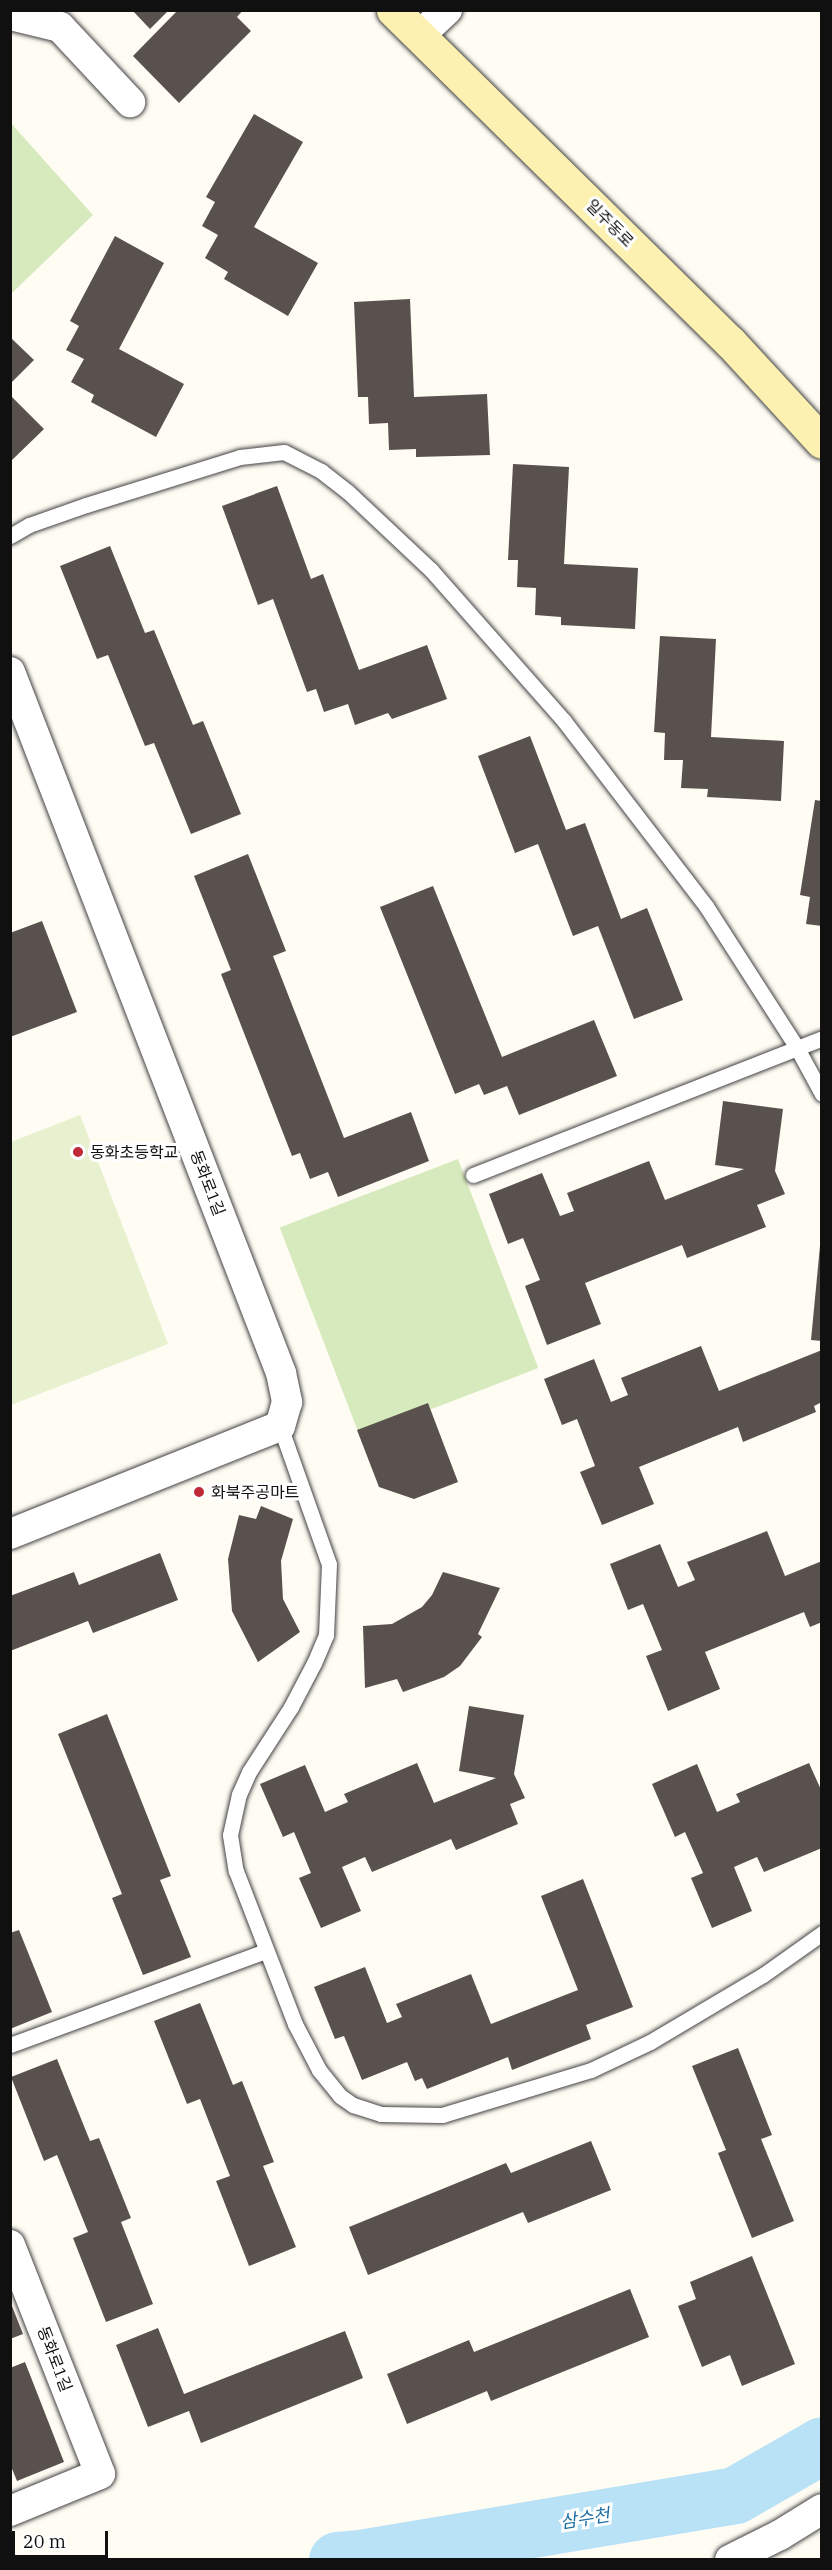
<!DOCTYPE html>
<meta charset="utf-8">
<style>
body{margin:0}
#map{position:relative;width:832px;height:2570px;overflow:hidden;background:#fffcf4;font-family:"IBM Plex Serif","Noto Sans KR",serif}
div>[style]{position:absolute}
.green>*{inset:0;background:#d7eabd;transform-origin:0 0}
.pitch>*{inset:0;background:#e7f1cf}
.river>*{height:57px;margin:-28.5px;padding:0 28.5px;transform-origin:28.5px;border-radius:28.5px;background:#b9e2f6}
.building>*{inset:0;background:#59514d}
.roads{filter:drop-shadow(0 0 2px #434343) drop-shadow(0 0 2px #434343)}
.service>*{height:15px;margin:-7.5px;padding:0 7.5px;transform-origin:7.5px;border-radius:7.5px;background:#fff}
.minor>*{height:30px;margin:-15px;padding:0 15px;transform-origin:15px;border-radius:15px;background:#fff}
.secondary>*{height:33px;margin:-16.5px;padding:0 16.5px;transform-origin:16.5px;border-radius:16.5px;background:#fdf1b1}
.dots>*{width:16px;height:16px;translate:-50% -50%;box-sizing:border-box;border:3px solid #fff;border-radius:50%}
span{translate:-50% -50%;white-space:nowrap;text-align:center;line-height:1.15;-webkit-text-stroke:6px #fff;paint-order:stroke}
.street-label{font-size:16px;color:#101010}
.poi-label{font-size:16px;color:#101010}
.left{translate:0 -50%;text-align:left}
.water-label{font-size:18px;color:#1a6ea2;font-style:italic}
.frame{position:absolute;inset:0;border:12px solid #101010;pointer-events:none}
.scale{position:absolute;left:12px;top:2531px;width:96px;height:27px;box-sizing:border-box;border:3px solid #101010;border-top:0;padding-left:8px;font-size:18px;line-height:21px;white-space:nowrap;color:#101010;-webkit-text-stroke:4px #fff;paint-order:stroke}
</style>
<div id="map">
<div class="green">
<i style="clip-path:polygon(10px 122px,93px 215px,11px 294px,10px 294px)"></i>
<i style="left:458px;top:1159px;width:224px;height:191px;rotate:69deg"></i>
</div>
<div class="pitch">
<i style="clip-path:polygon(80px 1115px,168px 1344px,11px 1405px,11px 1142px)"></i>
</div>
<div class="river">
<i style="left:337px;top:2560px;width:22px;rotate:-5deg"></i>
<i style="left:359px;top:2558px;width:381px;rotate:-9.5deg"></i>
<i style="left:735px;top:2495px;width:100px;rotate:-29.9deg"></i>
</div>
<div class="building">
<i style="clip-path:polygon(132px 10px,169px 10px,150px 29px)"></i>
<i style="clip-path:polygon(178px 10px,243px 10px,237px 17px,251px 31px,179px 103px,133px 56px)"></i>
<i style="clip-path:polygon(254px 114px,303px 142px,254px 227px,318px 263px,288px 316px,224px 279px,228px 272px,205px 258px,218px 235px,202px 226px,215px 202px,206px 197px)"></i>
<i style="clip-path:polygon(115px 236px,164px 263px,119px 349px,184px 384px,156px 437px,91px 402px,94px 395px,71px 382px,84px 359px,66px 350px,79px 326px,70px 321px)"></i>
<i style="clip-path:polygon(410px 299px,414px 397px,487px 394px,490px 455px,416px 457px,416px 449px,389px 450px,388px 423px,369px 424px,368px 397px,358px 397px,354px 302px)"></i>
<i style="clip-path:polygon(10px 337px,34px 360px,10px 384px)"></i>
<i style="clip-path:polygon(10px 395px,44px 429px,10px 462px)"></i>
<i style="clip-path:polygon(513px 464px,569px 467px,564px 564px,638px 568px,635px 629px,561px 625px,561px 617px,535px 615px,536px 588px,517px 587px,518px 560px,508px 560px)"></i>
<i style="clip-path:polygon(277px 486px,311px 579px,323px 574px,359px 670px,427px 645px,447px 699px,392px 719px,388px 713px,355px 725px,348px 704px,324px 712px,316px 689px,307px 692px,273px 599px,258px 605px,222px 506px)"></i>
<i style="clip-path:polygon(110px 546px,145px 633px,154px 630px,193px 725px,203px 721px,241px 814px,191px 834px,154px 743px,145px 746px,108px 655px,97px 659px,60px 566px)"></i>
<i style="clip-path:polygon(660px 636px,716px 639px,711px 737px,784px 741px,781px 801px,707px 797px,708px 789px,681px 788px,683px 760px,664px 760px,665px 733px,654px 732px)"></i>
<i style="clip-path:polygon(530px 736px,566px 830px,585px 823px,621px 919px,647px 908px,683px 1000px,634px 1019px,598px 926px,573px 936px,538px 844px,515px 853px,478px 756px)"></i>
<i style="clip-path:polygon(815px 800px,822px 801px,822px 926px,806px 924px,810px 897px,800px 895px)"></i>
<i style="clip-path:polygon(248px 854px,286px 951px,273px 956px,344px 1138px,411px 1112px,429px 1161px,338px 1197px,328px 1172px,310px 1179px,300px 1153px,292px 1156px,221px 974px,231px 970px,194px 876px)"></i>
<i style="clip-path:polygon(433px 886px,502px 1057px,594px 1020px,617px 1076px,519px 1115px,507px 1086px,484px 1095px,479px 1084px,455px 1094px,380px 907px)"></i>
<i style="clip-path:polygon(42px 921px,77px 1012px,10px 1037px,10px 933px)"></i>
<i style="clip-path:polygon(723px 1101px,783px 1109px,775px 1171px,785px 1194px,757px 1205px,766px 1227px,687px 1258px,682px 1245px,585px 1283px,601px 1324px,547px 1345px,525px 1286px,540px 1280px,523px 1238px,508px 1244px,489px 1194px,542px 1173px,560px 1216px,574px 1211px,567px 1193px,649px 1161px,665px 1200px,744px 1169px,715px 1165px)"></i>
<i style="clip-path:polygon(820px 1246px,822px 1246px,822px 1341px,811px 1340px)"></i>
<i style="clip-path:polygon(701px 1346px,719px 1391px,822px 1350px,822px 1402px,814px 1406px,816px 1412px,743px 1442px,738px 1427px,639px 1467px,654px 1504px,602px 1525px,580px 1472px,595px 1466px,577px 1419px,562px 1425px,544px 1379px,594px 1359px,611px 1402px,628px 1395px,621px 1378px)"></i>
<i style="clip-path:polygon(428px 1403px,458px 1482px,414px 1499px,379px 1487px,357px 1430px)"></i>
<i style="clip-path:polygon(261px 1506px,293px 1519px,281px 1561px,283px 1599px,300px 1632px,258px 1662px,232px 1611px,228px 1559px,239px 1515px,256px 1519px)"></i>
<i style="clip-path:polygon(767px 1531px,785px 1576px,822px 1561px,822px 1622px,810px 1627px,804px 1612px,705px 1652px,720px 1689px,668px 1711px,646px 1656px,662px 1650px,643px 1604px,628px 1610px,610px 1564px,660px 1544px,678px 1587px,695px 1580px,687px 1562px)"></i>
<i style="clip-path:polygon(160px 1553px,178px 1600px,93px 1633px,88px 1621px,10px 1651px,10px 1596px,74px 1572px,79px 1585px)"></i>
<i style="clip-path:polygon(443px 1572px,500px 1588px,478px 1634px,482px 1637px,460px 1666px,444px 1677px,403px 1692px,397px 1679px,365px 1688px,363px 1626px,392px 1624px,422px 1607px,432px 1595px)"></i>
<i style="clip-path:polygon(469px 1706px,524px 1715px,514px 1774px,525px 1798px,510px 1804px,518px 1824px,456px 1850px,451px 1839px,372px 1872px,365px 1857px,342px 1867px,361px 1911px,321px 1928px,299px 1878px,311px 1873px,294px 1832px,283px 1837px,260px 1784px,305px 1765px,325px 1812px,348px 1802px,344px 1794px,417px 1763px,434px 1803px,496px 1778px,459px 1771px)"></i>
<i style="clip-path:polygon(107px 1714px,171px 1876px,160px 1880px,191px 1957px,143px 1975px,112px 1898px,122px 1894px,58px 1734px)"></i>
<i style="clip-path:polygon(809px 1763px,822px 1792px,822px 1848px,764px 1872px,757px 1857px,734px 1867px,752px 1911px,712px 1928px,691px 1878px,703px 1873px,685px 1832px,675px 1837px,652px 1784px,697px 1764px,717px 1812px,740px 1802px,736px 1794px)"></i>
<i style="clip-path:polygon(583px 1879px,633px 2007px,586px 2025px,591px 2039px,512px 2070px,508px 2057px,427px 2089px,422px 2078px,415px 2081px,407px 2062px,362px 2080px,344px 2036px,335px 2039px,314px 1987px,365px 1967px,387px 2023px,402px 2017px,396px 2004px,471px 1974px,491px 2024px,578px 1990px,541px 1896px)"></i>
<i style="clip-path:polygon(19px 1930px,52px 2012px,10px 2029px,10px 1933px)"></i>
<i style="clip-path:polygon(200px 2003px,233px 2085px,242px 2081px,274px 2162px,263px 2166px,296px 2247px,249px 2266px,216px 2181px,230px 2176px,200px 2099px,187px 2104px,154px 2021px)"></i>
<i style="clip-path:polygon(738px 2048px,772px 2135px,761px 2139px,794px 2221px,752px 2238px,718px 2153px,726px 2150px,692px 2066px)"></i>
<i style="clip-path:polygon(57px 2059px,90px 2141px,99px 2138px,131px 2218px,121px 2222px,153px 2304px,106px 2322px,73px 2238px,88px 2232px,57px 2155px,44px 2161px,11px 2077px)"></i>
<i style="clip-path:polygon(591px 2141px,611px 2190px,528px 2223px,523px 2212px,368px 2275px,349px 2227px,506px 2163px,511px 2173px)"></i>
<i style="clip-path:polygon(752px 2256px,795px 2364px,742px 2386px,730px 2355px,702px 2367px,678px 2306px,696px 2299px,690px 2282px)"></i>
<i style="clip-path:polygon(630px 2289px,649px 2337px,491px 2401px,487px 2391px,407px 2424px,387px 2374px,469px 2340px,474px 2352px)"></i>
<i style="clip-path:polygon(10px 2301px,23px 2334px,10px 2339px)"></i>
<i style="clip-path:polygon(158px 2328px,184px 2394px,345px 2331px,363px 2378px,201px 2443px,189px 2411px,148px 2427px,116px 2345px)"></i>
<i style="clip-path:polygon(25px 2362px,64px 2462px,17px 2481px,10px 2464px,10px 2368px)"></i>
</div>
<div class="roads">
<div class="service">
<i style="left:10px;top:536px;width:22px;rotate:-30deg"></i>
<i style="left:29px;top:525px;width:60px;rotate:-19.3deg"></i>
<i style="left:86px;top:505px;width:161px;rotate:-17.3deg"></i>
<i style="left:240px;top:457px;width:44px;rotate:-6.5deg"></i>
<i style="left:284px;top:452px;width:42px;rotate:27.2deg"></i>
<i style="left:321px;top:471px;width:34px;rotate:38deg"></i>
<i style="left:348px;top:492px;width:114px;rotate:43.2deg"></i>
<i style="left:431px;top:570px;width:201px;rotate:48.6deg"></i>
<i style="left:564px;top:721px;width:233px;rotate:52.5deg"></i>
<i style="left:706px;top:906px;width:169px;rotate:57.3deg"></i>
<i style="left:797px;top:1048px;width:52px;rotate:61.5deg"></i>
<i style="left:473px;top:1175px;width:375px;rotate:-21.4deg"></i>
<i style="left:280px;top:1426px;width:146px;rotate:70.5deg"></i>
<i style="left:329px;top:1564px;width:71px;rotate:92.4deg"></i>
<i style="left:326px;top:1635px;width:30px;rotate:113deg"></i>
<i style="left:314px;top:1663px;width:50px;rotate:117.6deg"></i>
<i style="left:291px;top:1707px;width:77px;rotate:122.9deg"></i>
<i style="left:249px;top:1772px;width:24px;rotate:114deg"></i>
<i style="left:239px;top:1794px;width:42px;rotate:102.4deg"></i>
<i style="left:230px;top:1835px;width:36px;rotate:81deg"></i>
<i style="left:236px;top:1871px;width:164px;rotate:68.9deg"></i>
<i style="left:295px;top:2024px;width:52px;rotate:62.4deg"></i>
<i style="left:319px;top:2070px;width:33px;rotate:51deg"></i>
<i style="left:340px;top:2096px;width:16px;rotate:35deg"></i>
<i style="left:353px;top:2105px;width:29px;rotate:18deg"></i>
<i style="left:381px;top:2114px;width:61px;rotate:0.9deg"></i>
<i style="left:442px;top:2115px;width:156px;rotate:-16.8deg"></i>
<i style="left:591px;top:2070px;width:65px;rotate:-25.4deg"></i>
<i style="left:650px;top:2042px;width:131px;rotate:-30.7deg"></i>
<i style="left:763px;top:1975px;width:72px;rotate:-35.4deg"></i>
<i style="left:10px;top:2045px;width:272px;rotate:-20.2deg"></i>
</div>
<div class="minor">
<i style="left:10px;top:15px;width:51px;rotate:13.5deg"></i>
<i style="left:60px;top:27px;width:103px;rotate:47deg"></i>
<i style="left:420px;top:35px;width:37px;rotate:-43deg"></i>
<i style="left:10px;top:672px;width:752px;rotate:68.86deg"></i>
<i style="left:281px;top:1373px;width:30px;rotate:78deg"></i>
<i style="left:287px;top:1402px;width:25px;rotate:106deg"></i>
<i style="left:280px;top:1426px;width:291px;rotate:158.2deg"></i>
<i style="left:10px;top:2245px;width:246px;rotate:68.5deg"></i>
<i style="left:100px;top:2474px;width:97px;rotate:157.7deg"></i>
<i style="left:730px;top:2560px;width:56px;rotate:-26.6deg"></i>
<i style="left:780px;top:2535px;width:49px;rotate:-31.8deg"></i>
</div>
<div class="secondary">
<i style="left:393px;top:10px;width:474px;rotate:44.6deg"></i>
<i style="left:731px;top:343px;width:134px;rotate:47.4deg"></i>
</div>
</div>
<div class="dots">
<i style="left:78px;top:1152px;background:#c02938"></i>
<i style="left:199px;top:1492px;background:#c02938"></i>
</div>
<div class="street-label">
<span style="left:610px;top:223px;rotate:45deg">일주동로</span>
<span style="left:208px;top:1183px;rotate:69deg">동화로1길</span>
<span style="left:55px;top:2359px;rotate:69deg">동화로1길</span>
</div>
<div class="poi-label">
<span class="left" style="left:90px;top:1152px">동화초등학교</span>
<span class="left" style="left:211px;top:1492px">화북주공마트</span>
</div>
<div class="water-label">
<span style="left:585px;top:2519px;rotate:-9deg">삼수천</span>
</div>
<div class="frame"></div>
<div class="scale">20 m</div>
</div>
